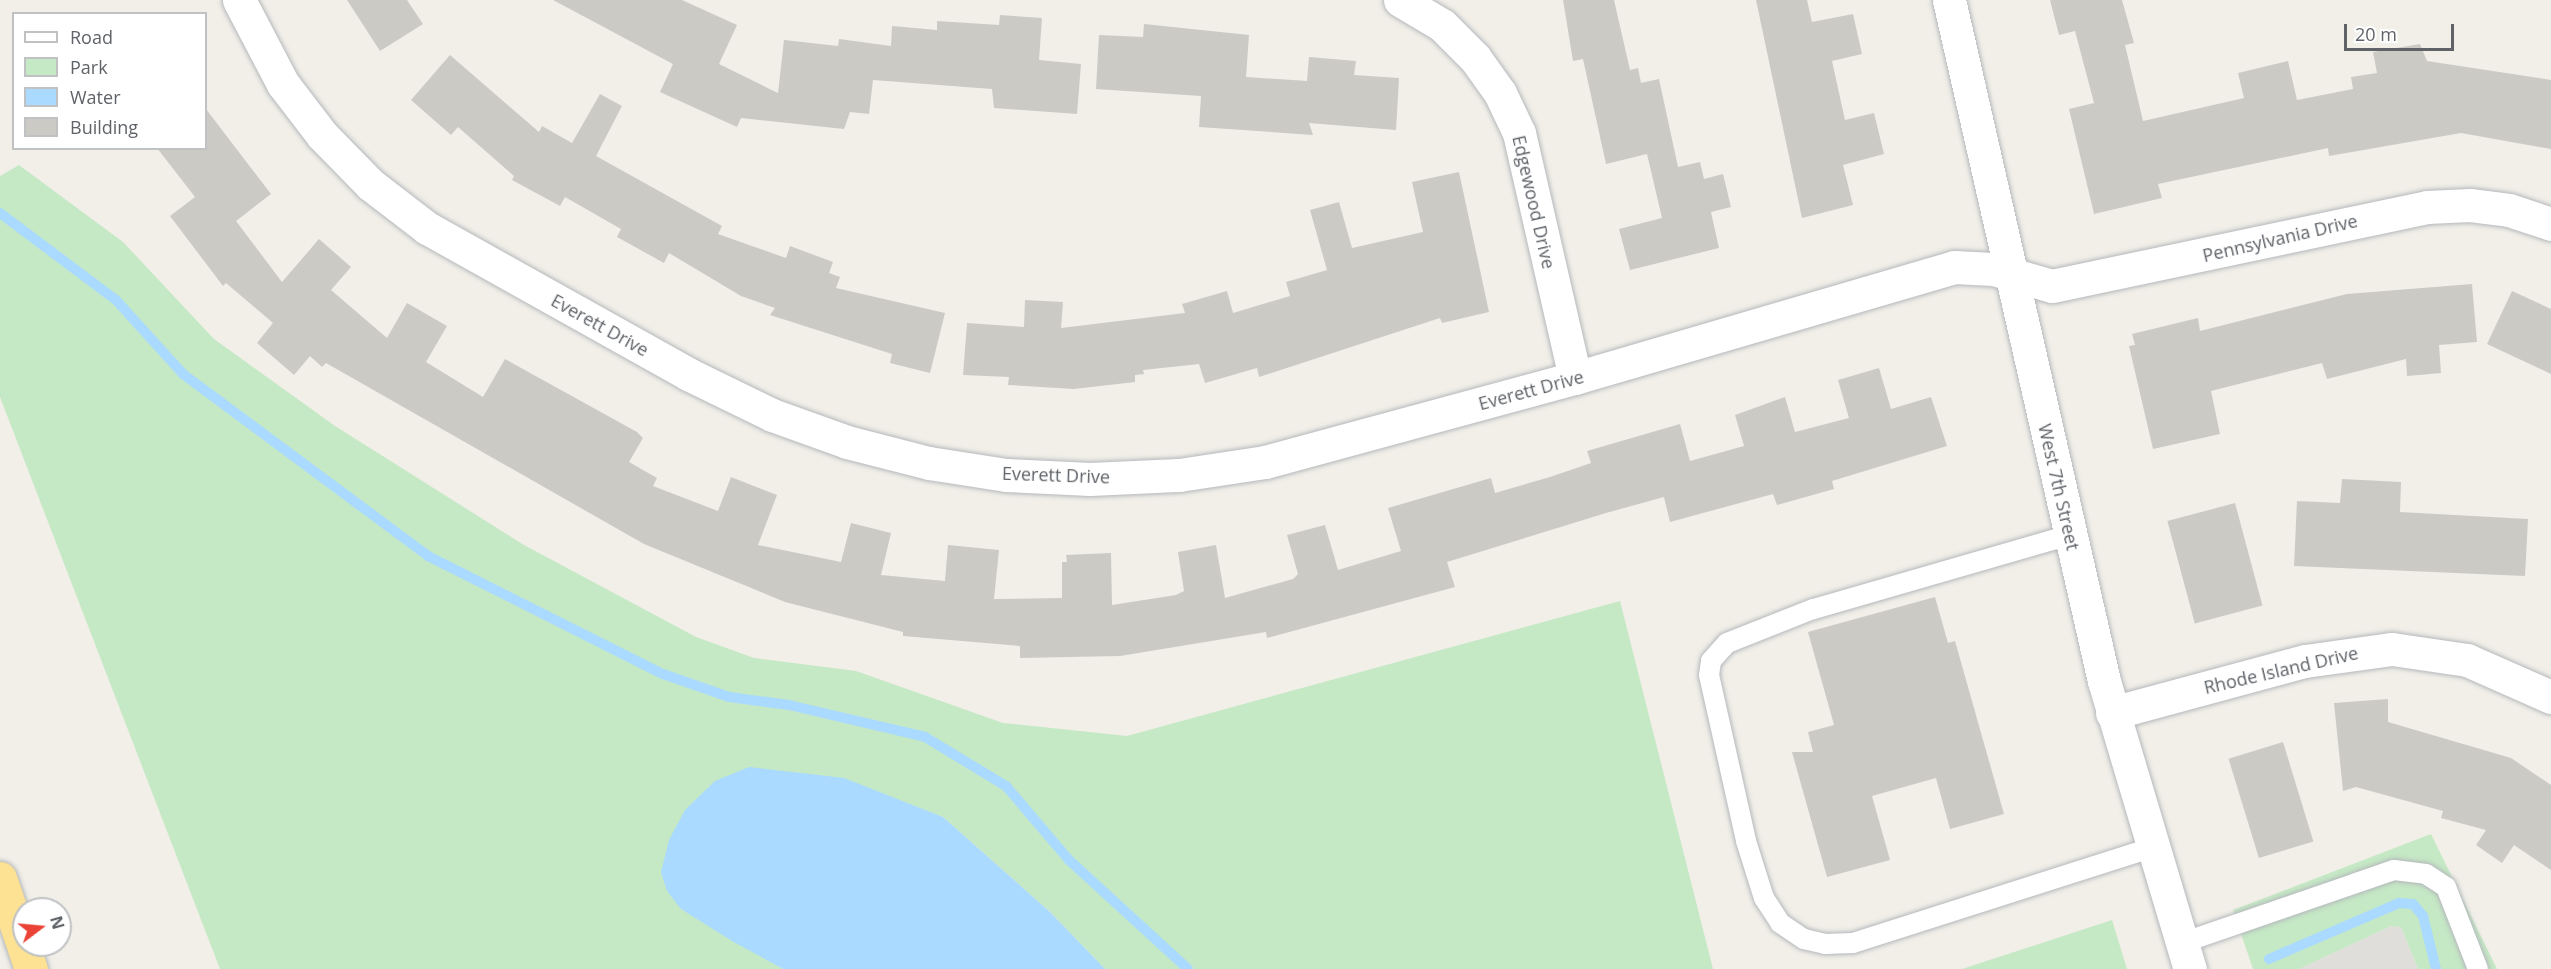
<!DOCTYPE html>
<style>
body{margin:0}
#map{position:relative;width:2551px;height:969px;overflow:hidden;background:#f1efe8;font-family:"Open Sans",sans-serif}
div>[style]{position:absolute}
.industrial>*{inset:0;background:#e0deda}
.green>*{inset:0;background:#c5e8c5}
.water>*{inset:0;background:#aadaff}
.stream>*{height:10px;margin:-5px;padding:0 5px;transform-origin:5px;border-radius:5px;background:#aadaff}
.building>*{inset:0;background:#cccac5;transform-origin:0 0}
.roads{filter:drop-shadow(0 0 2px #b5b8bc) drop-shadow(0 0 2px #b5b8bc)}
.lane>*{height:20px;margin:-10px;padding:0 10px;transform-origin:10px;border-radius:10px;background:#fff}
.street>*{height:33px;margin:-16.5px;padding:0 16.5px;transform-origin:16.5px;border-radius:16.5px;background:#fff}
.secondary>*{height:33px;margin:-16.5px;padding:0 16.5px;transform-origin:16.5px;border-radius:16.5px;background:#fff}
.highway>*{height:33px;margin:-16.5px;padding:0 16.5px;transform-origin:16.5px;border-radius:16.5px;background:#fde293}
span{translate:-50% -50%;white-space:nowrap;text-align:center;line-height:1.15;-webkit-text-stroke:5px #fff;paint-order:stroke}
.street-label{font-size:18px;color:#5f6368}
.legend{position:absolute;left:12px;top:12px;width:195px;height:138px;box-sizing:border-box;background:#fff;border:2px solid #bfc1c3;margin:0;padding:8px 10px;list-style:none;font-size:18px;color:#5f6368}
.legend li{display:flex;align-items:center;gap:12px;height:30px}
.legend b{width:30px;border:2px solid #bfc1c3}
.north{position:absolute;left:12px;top:897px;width:60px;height:60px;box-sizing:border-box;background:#fff;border:2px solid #bfc1c3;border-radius:50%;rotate:74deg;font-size:16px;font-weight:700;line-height:24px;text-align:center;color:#5f6368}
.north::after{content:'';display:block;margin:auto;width:21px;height:27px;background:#ea4335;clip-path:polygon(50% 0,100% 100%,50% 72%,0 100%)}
.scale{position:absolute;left:2344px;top:24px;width:110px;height:27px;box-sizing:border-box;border:3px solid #5f6368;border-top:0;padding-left:8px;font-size:18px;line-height:21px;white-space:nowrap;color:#5f6368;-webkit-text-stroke:4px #fff;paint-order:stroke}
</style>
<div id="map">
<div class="industrial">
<i style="clip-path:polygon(2391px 926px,2401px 927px,2418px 969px,2299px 969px)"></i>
</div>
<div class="green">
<i style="clip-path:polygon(19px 165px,123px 242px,214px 339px,335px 426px,524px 545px,696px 637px,754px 658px,856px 671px,1003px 723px,1127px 736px,1620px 601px,1713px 969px,1105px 969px,1050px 912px,943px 817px,911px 805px,681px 909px,783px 969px,220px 969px,0 397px,0 176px)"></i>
<i style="clip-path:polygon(2431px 834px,2497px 969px,2418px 969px,2401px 927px,2391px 926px,2299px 969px,2253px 969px,2233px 910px)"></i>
<i style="clip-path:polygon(2112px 920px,2127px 969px,1962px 969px)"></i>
</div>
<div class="water">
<i style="clip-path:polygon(749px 767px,844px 778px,943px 817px,1050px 912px,1105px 969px,783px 969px,732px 941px,681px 909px,667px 891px,661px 872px,669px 840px,685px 810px,715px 781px)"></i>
</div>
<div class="stream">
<i style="left:0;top:213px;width:145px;rotate:36.9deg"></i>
<i style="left:116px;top:300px;width:100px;rotate:47.8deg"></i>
<i style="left:183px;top:374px;width:305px;rotate:36.6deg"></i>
<i style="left:428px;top:556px;width:263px;rotate:26.7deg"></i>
<i style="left:663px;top:674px;width:70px;rotate:19.2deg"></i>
<i style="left:729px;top:697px;width:61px;rotate:7.6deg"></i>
<i style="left:789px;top:705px;width:140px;rotate:13.2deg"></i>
<i style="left:925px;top:737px;width:95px;rotate:31.2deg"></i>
<i style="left:1006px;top:786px;width:97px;rotate:49.6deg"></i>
<i style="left:1069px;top:860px;width:161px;rotate:42.5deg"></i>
<i style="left:2269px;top:959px;width:142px;rotate:-23.3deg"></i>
<i style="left:2399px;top:903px;width:14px;rotate:4deg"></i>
<i style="left:2413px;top:904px;width:16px;rotate:50deg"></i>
<i style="left:2423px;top:916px;width:55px;rotate:76.2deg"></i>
</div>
<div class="building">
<i style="clip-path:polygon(347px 0,407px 0,423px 24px,380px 51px)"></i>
<i style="clip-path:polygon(553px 0,682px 0,737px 25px,719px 64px,778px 93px,784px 40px,838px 46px,839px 39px,891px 46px,892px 26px,937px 30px,937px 21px,999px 25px,1000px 15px,1042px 18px,1039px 60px,1081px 64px,1077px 114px,994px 108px,992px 89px,873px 80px,869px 114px,850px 112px,844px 129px,741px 118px,737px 127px,660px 92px,673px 64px)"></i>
<i style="clip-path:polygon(1563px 0,1614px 0,1630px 70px,1638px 68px,1641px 83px,1659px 79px,1678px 167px,1700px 162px,1704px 179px,1723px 174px,1731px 207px,1711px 212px,1719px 248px,1630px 270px,1619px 229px,1662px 218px,1647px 154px,1606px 164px,1583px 59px,1573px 61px)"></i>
<i style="clip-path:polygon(1756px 0,1807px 0,1812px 22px,1853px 14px,1862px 54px,1832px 61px,1845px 120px,1874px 113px,1884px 154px,1843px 165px,1853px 205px,1802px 218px)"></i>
<i style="clip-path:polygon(2050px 0,2122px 0,2134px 43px,2125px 45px,2143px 121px,2244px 98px,2238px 73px,2288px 61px,2297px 100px,2353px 89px,2351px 77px,2377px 73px,2373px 52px,2420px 44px,2427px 61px,2551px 80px,2551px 149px,2461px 133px,2329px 156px,2328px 148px,2158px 184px,2162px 198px,2094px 214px,2069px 109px,2094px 103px,2075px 31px,2059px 35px)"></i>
<i style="clip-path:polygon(1144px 24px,1249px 35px,1246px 77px,1307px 81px,1309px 57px,1356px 61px,1354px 75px,1399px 78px,1396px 130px,1309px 123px,1313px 135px,1199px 127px,1201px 96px,1096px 89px,1099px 35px,1143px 37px)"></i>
<i style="clip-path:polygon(450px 55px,539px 132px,542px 126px,572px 143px,600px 94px,622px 106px,596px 156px,722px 226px,718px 234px,786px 258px,790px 246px,833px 262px,829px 273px,840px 277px,836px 288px,945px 313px,930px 373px,890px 363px,892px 354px,770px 315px,775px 308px,741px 296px,669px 253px,664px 263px,617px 237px,621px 229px,565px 197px,560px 206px,512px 180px,514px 176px,458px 127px,451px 135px,411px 100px)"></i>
<i style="clip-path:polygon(206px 109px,271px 194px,236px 221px,282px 282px,319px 239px,351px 267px,331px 290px,387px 338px,407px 303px,447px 326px,426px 362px,483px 397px,505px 359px,637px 432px,643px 438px,629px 462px,657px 478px,653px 486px,718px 511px,731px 477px,777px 495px,758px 545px,841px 562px,851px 523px,891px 533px,881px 575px,945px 581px,948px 545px,999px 550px,994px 599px,1062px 598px,1062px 562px,1067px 562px,1066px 555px,1111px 553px,1112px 605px,1176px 595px,1184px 591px,1178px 552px,1216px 545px,1225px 598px,1293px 579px,1298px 574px,1287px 535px,1325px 525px,1338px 570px,1401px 551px,1388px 508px,1491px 478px,1495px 493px,1550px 477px,1591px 463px,1587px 451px,1680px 424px,1690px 461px,1744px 446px,1735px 415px,1785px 397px,1795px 432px,1849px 418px,1838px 380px,1879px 368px,1891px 409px,1931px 397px,1947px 446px,1832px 481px,1834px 489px,1777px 505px,1773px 494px,1670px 522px,1664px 497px,1606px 513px,1447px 562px,1455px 587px,1267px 638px,1266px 632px,1120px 656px,1020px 658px,1020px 646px,903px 636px,903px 632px,785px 602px,644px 544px,326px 363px,322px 367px,310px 356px,294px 375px,257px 343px,273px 323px,226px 283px,223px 286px,170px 216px,195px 197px,157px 148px,206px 148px)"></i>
<i style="clip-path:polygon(1459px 172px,1489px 312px,1442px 323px,1440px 318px,1259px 377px,1257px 368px,1205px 383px,1199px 364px,1143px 370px,1144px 374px,1135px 375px,1135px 382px,1074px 389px,1008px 385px,1009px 377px,963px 375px,967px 323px,1024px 327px,1025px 300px,1063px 302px,1061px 328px,1185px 313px,1182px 304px,1227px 291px,1233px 313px,1290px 296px,1286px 282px,1327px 270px,1310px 210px,1339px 202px,1352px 248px,1423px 232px,1412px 182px)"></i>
<i style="clip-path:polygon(2472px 284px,2477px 342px,2439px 345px,2441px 373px,2407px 376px,2406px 359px,2327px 379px,2322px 363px,2211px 391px,2220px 434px,2153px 449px,2129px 346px,2135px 345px,2132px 334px,2198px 318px,2200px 331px,2347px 294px)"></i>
<i style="clip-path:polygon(2512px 291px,2551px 309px,2551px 374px,2487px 344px)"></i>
<i style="clip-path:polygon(2342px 479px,2401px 482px,2400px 512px,2528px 519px,2525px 576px,2294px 566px,2297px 501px,2340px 503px)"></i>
<i style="left:2235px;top:503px;width:106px;height:70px;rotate:75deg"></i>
<i style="clip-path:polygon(1935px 597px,1948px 643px,1955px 641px,2004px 814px,1950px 829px,1936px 778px,1872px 796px,1890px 860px,1827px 877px,1792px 752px,1813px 752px,1808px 732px,1834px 725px,1808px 632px)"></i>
<i style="clip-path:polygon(2388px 699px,2388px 722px,2511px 758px,2551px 785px,2551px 870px,2514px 845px,2502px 863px,2476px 845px,2486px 830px,2441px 818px,2443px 811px,2356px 787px,2343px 791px,2334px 703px)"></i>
<i style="left:2283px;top:742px;width:104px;height:57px;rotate:73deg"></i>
</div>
<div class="roads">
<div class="lane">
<i style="left:2070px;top:535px;width:267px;rotate:163.9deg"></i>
<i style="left:1813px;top:609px;width:92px;rotate:158.4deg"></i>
<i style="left:1727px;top:643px;width:24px;rotate:132deg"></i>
<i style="left:1711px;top:661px;width:14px;rotate:98deg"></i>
<i style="left:1709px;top:675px;width:170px;rotate:77.4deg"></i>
<i style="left:1746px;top:841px;width:60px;rotate:72.5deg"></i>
<i style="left:1764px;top:898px;width:30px;rotate:57deg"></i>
<i style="left:1780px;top:923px;width:29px;rotate:34deg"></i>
<i style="left:1804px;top:939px;width:22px;rotate:13deg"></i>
<i style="left:1825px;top:944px;width:28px;rotate:-2deg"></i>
<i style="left:1853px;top:943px;width:315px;rotate:-17.7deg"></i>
<i style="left:2182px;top:943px;width:224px;rotate:-19deg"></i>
<i style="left:2394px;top:870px;width:32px;rotate:7deg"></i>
<i style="left:2426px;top:874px;width:24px;rotate:33deg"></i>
<i style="left:2446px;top:887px;width:88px;rotate:68.7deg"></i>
</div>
<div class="street">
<i style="left:239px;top:0;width:95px;rotate:62.4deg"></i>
<i style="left:283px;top:84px;width:64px;rotate:52.6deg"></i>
<i style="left:322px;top:135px;width:70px;rotate:45.6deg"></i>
<i style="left:371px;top:185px;width:71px;rotate:37.5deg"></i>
<i style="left:427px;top:228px;width:299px;rotate:29.2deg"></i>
<i style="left:688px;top:374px;width:93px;rotate:26deg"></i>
<i style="left:772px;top:415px;width:80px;rotate:19.8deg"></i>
<i style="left:847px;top:442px;width:85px;rotate:14.4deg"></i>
<i style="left:929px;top:463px;width:78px;rotate:8.9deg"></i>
<i style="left:1006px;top:475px;width:84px;rotate:2.7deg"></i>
<i style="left:1090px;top:479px;width:89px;rotate:-2.6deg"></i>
<i style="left:1179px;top:475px;width:87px;rotate:-8.6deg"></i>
<i style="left:1265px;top:462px;width:321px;rotate:-15.2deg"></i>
<i style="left:1575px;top:378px;width:395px;rotate:-16.3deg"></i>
<i style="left:1954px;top:267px;width:39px;rotate:3deg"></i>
<i style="left:1993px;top:269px;width:61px;rotate:16.1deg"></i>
<i style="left:2052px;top:286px;width:383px;rotate:-11.9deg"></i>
<i style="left:2427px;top:207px;width:43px;rotate:-2.7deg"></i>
<i style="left:2470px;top:205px;width:39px;rotate:7deg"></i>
<i style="left:2509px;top:210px;width:44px;rotate:18.4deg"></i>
<i style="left:1400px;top:0;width:49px;rotate:30.8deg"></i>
<i style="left:1442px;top:25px;width:47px;rotate:45deg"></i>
<i style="left:1475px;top:58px;width:43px;rotate:54.5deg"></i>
<i style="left:1500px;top:93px;width:44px;rotate:64.6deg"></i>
<i style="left:1519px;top:133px;width:251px;rotate:77.1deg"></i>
<i style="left:2112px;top:713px;width:200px;rotate:-15.1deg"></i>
<i style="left:2305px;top:661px;width:88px;rotate:-7.9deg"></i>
<i style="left:2392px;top:649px;width:76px;rotate:8.3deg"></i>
<i style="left:2467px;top:660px;width:92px;rotate:23.8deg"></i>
</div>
<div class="secondary">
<i style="left:1949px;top:0;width:698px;rotate:77.18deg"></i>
<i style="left:2104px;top:681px;width:301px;rotate:73.4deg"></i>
</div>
<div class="highway">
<i style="left:0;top:878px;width:96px;rotate:71.2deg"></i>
</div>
</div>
<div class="street-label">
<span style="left:1534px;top:202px;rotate:77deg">Edgewood Drive</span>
<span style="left:2280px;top:238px;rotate:-13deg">Pennsylvania Drive</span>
<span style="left:600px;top:325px;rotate:29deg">Everett Drive</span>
<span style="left:1531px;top:390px;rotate:-15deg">Everett Drive</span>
<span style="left:1056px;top:475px;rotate:2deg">Everett Drive</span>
<span style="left:2059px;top:487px;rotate:77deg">West 7th Street</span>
<span style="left:2281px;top:670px;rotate:-13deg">Rhode Island Drive</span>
</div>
<ul class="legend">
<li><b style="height:8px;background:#fff"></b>Road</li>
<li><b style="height:16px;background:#c5e8c5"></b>Park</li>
<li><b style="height:16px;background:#aadaff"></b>Water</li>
<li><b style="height:16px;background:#cccac5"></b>Building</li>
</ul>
<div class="north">N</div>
<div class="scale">20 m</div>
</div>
